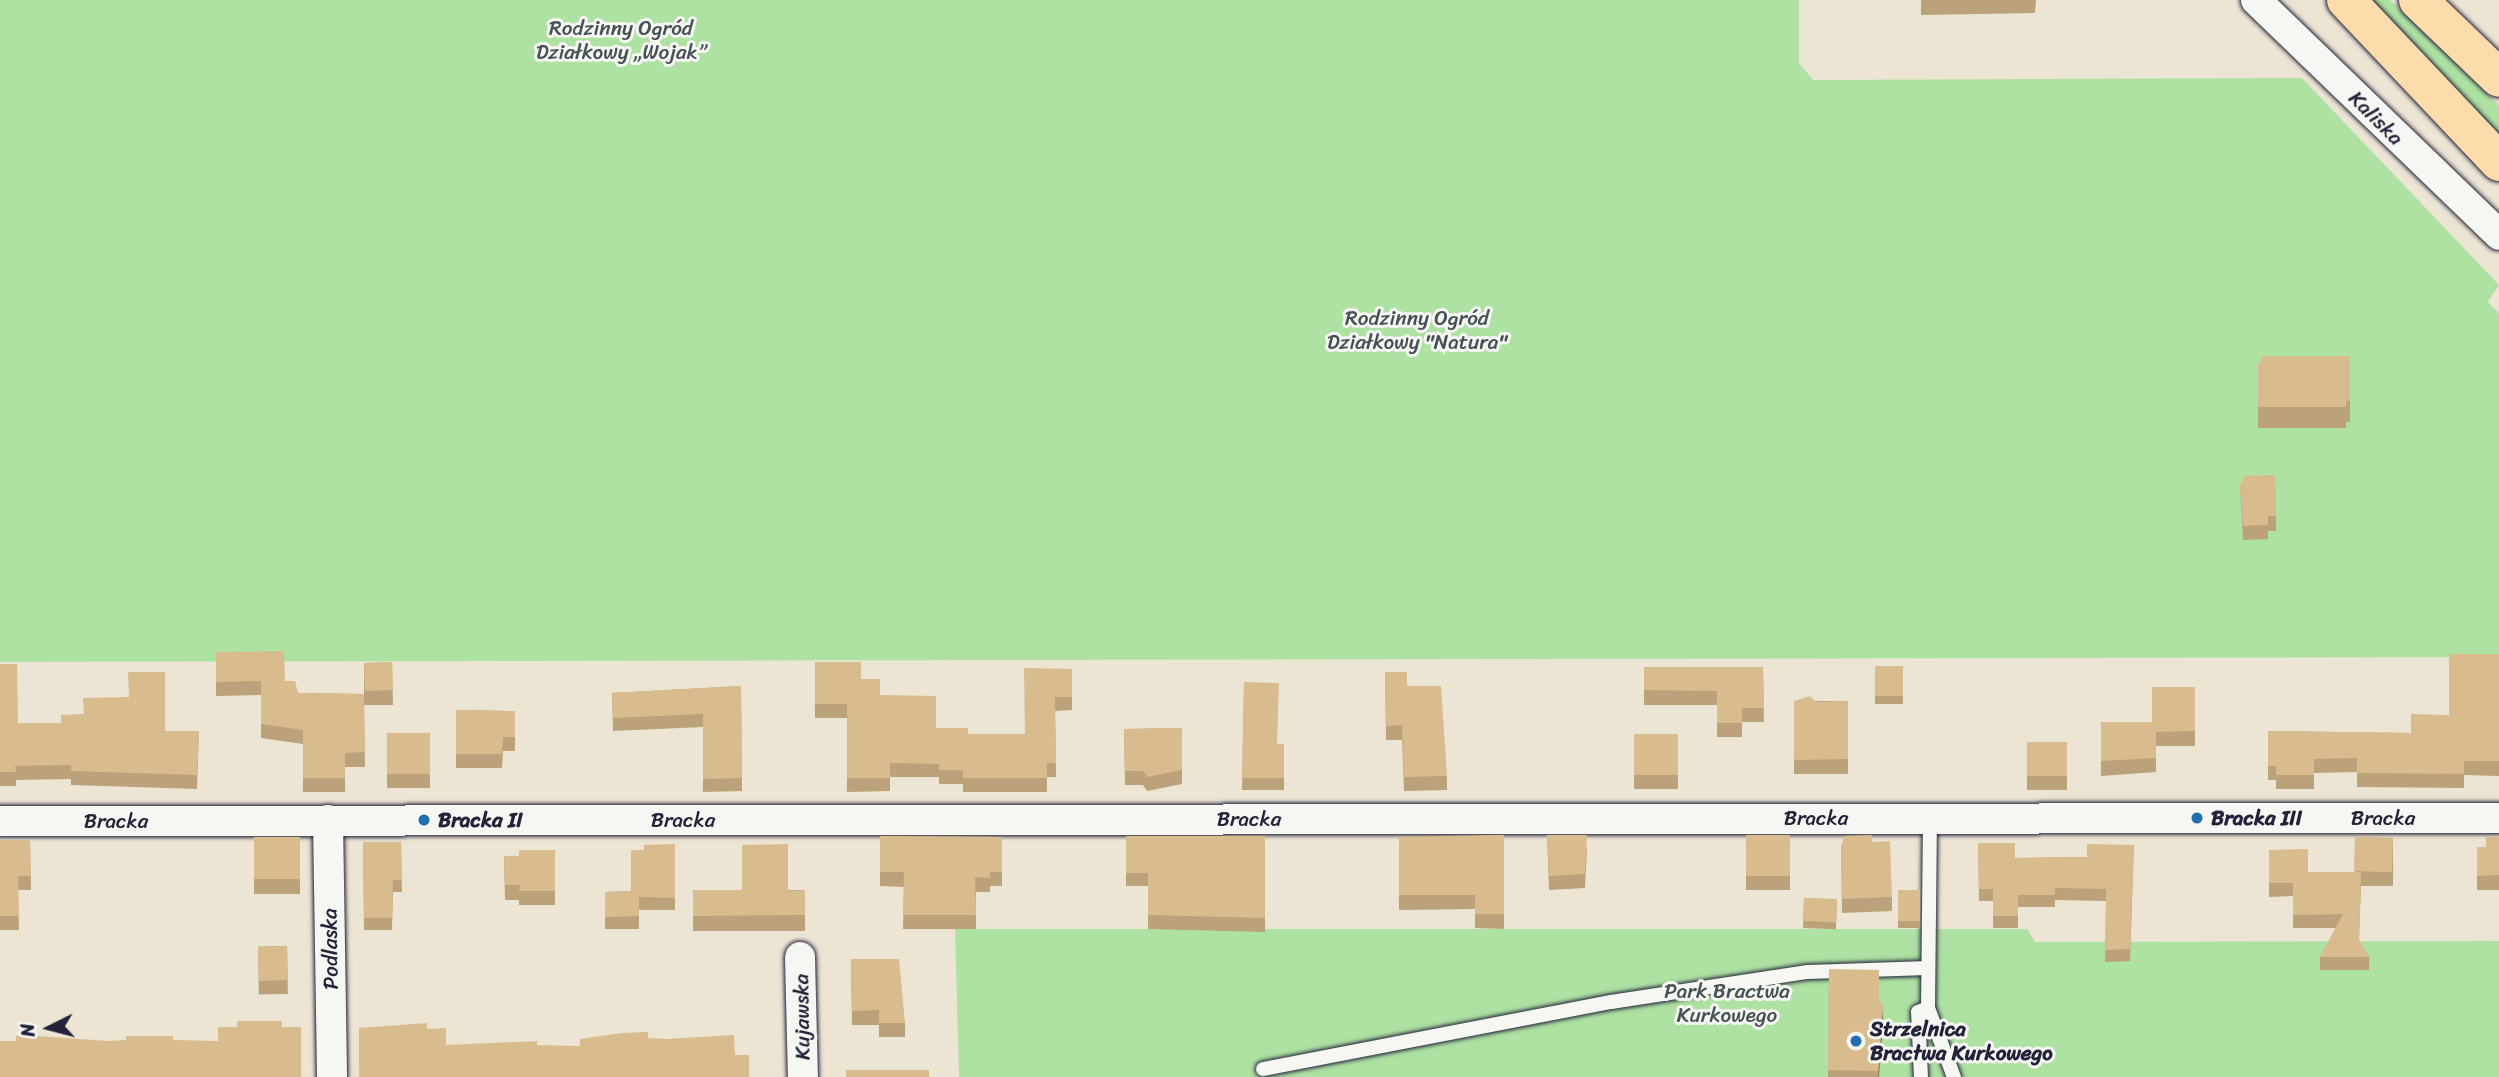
<!DOCTYPE html>
<meta charset="utf-8">
<style>
body{margin:0}
#map{position:relative;width:2499px;height:1077px;overflow:hidden;background:#ede5d4;font-family:Sriracha,sans-serif}
div>[style]{position:absolute}
.green>*{inset:0;background:#aee2a3}
.roads{filter:drop-shadow(0 0 2px #22223b) drop-shadow(0 0 2px #22223b)}
.service>*{height:14px;margin:-7px;padding:0 7px;transform-origin:7px;border-radius:7px;background:#f6f6f2}
.minor>*{height:30px;margin:-15px;padding:0 15px;transform-origin:15px;border-radius:15px;background:#f6f6f2}
.primary>*{height:38px;margin:-19px;padding:0 19px;transform-origin:19px;border-radius:19px;background:#fddcac}
.wall>*{inset:0;background:#bba27a;transform-origin:0 0}
.shaded-wall>*{inset:0;background:#988463}
.building>*{inset:0;background:#d9bc8e;transform-origin:0 0}
.dots>*{width:19px;height:19px;translate:-50% -50%;box-sizing:border-box;border:4px solid #f6f6f2;border-radius:50%}
span{translate:-50% -50%;white-space:nowrap;text-align:center;line-height:1.15;-webkit-text-stroke:6px #f6f6f2;paint-order:stroke}
.park-label{font-size:21px;color:#455255}
.street-label{font-size:21px;color:#22223b}
.poi-label{font-size:21px;color:#22223b;font-weight:700}
.left{translate:0 -50%;text-align:left}
.north{position:absolute;left:14px;top:993px;width:70px;height:70px;-webkit-text-stroke:5px #f6f6f2;paint-order:stroke;rotate:264deg;font-size:19px;font-weight:700;line-height:28px;text-align:center;color:#22223b}
.north::after{content:'';display:block;margin:auto;width:24px;height:32px;background:#22223b;clip-path:polygon(50% 0,100% 100%,50% 72%,0 100%)}
</style>
<div id="map">
<div class="green">
<i style="clip-path:polygon(0 0,1799px 0,1799px 63px,1813px 80px,2302px 78px,2499px 285px,2488px 302px,2499px 313px,2499px 657px,0 662px)"></i>
<i style="clip-path:polygon(2366px 0,2390px 0,2499px 105px,2499px 141px)"></i>
<i style="clip-path:polygon(955px 929px,2027px 929px,2035px 942px,2499px 941px,2499px 1077px,959px 1077px)"></i>
</div>
<div class="roads">
<div class="service">
<i style="left:1930px;top:818px;width:190px;rotate:90.6deg"></i>
<i style="left:1928px;top:1008px;width:74px;rotate:69.4deg"></i>
<i style="left:1263px;top:1069px;width:354px;rotate:-10.9deg"></i>
<i style="left:1611px;top:1002px;width:199px;rotate:-8.7deg"></i>
<i style="left:1808px;top:972px;width:120px;rotate:-1.9deg"></i>
<i style="left:1921px;top:1077px;width:65px;rotate:-92.6deg"></i>
<i style="left:1918px;top:1012px;width:11px;rotate:-22deg"></i>
</div>
<div class="minor">
<i style="left:2256px;top:0;width:338px;rotate:44deg"></i>
<i style="left:328px;top:820px;width:257px;rotate:89.1deg"></i>
<i style="left:0;top:821px;width:2499px;rotate:-0.07deg"></i>
<i style="left:800px;top:957px;width:120px;rotate:88.6deg"></i>
</div>
<div class="primary">
<i style="left:2346px;top:0;width:223px;rotate:46.6deg"></i>
<i style="left:2418px;top:0;width:112px;rotate:43.9deg"></i>
</div>
</div>
<div class="wall">
<i style="clip-path:polygon(1921px 0,2036px 0,2035px 13px,1921px 15px)"></i>
<i style="clip-path:polygon(2350px 356px,2350px 422px,2346px 422px,2346px 428px,2258px 428px,2258px 363px)"></i>
<i style="clip-path:polygon(2275px 475px,2276px 531px,2268px 531px,2268px 539px,2243px 540px,2240px 485px)"></i>
<i style="clip-path:polygon(216px 652px,285px 681px,298px 693px,364px 694px,364px 663px,392px 662px,393px 705px,364px 705px,365px 767px,345px 767px,345px 792px,303px 792px,303px 744px,261px 738px,261px 695px,216px 696px)"></i>
<i style="clip-path:polygon(2499px 654px,2499px 776px,2464px 775px,2464px 788px,2357px 787px,2357px 772px,2314px 773px,2314px 789px,2276px 789px,2276px 780px,2268px 780px,2268px 731px,2411px 733px,2449px 715px)"></i>
<i style="clip-path:polygon(815px 662px,861px 679px,880px 695px,936px 728px,968px 734px,1025px 734px,1072px 669px,1072px 710px,1055px 711px,1056px 777px,1047px 777px,1047px 792px,963px 792px,963px 784px,939px 784px,939px 777px,890px 777px,890px 791px,847px 792px,847px 718px,815px 718px)"></i>
<i style="clip-path:polygon(0 664px,18px 723px,61px 723px,165px 731px,199px 731px,197px 789px,71px 785px,71px 779px,16px 780px,16px 786px,0 786px)"></i>
<i style="left:1903px;top:666px;width:38px;height:28px;rotate:90deg"></i>
<i style="clip-path:polygon(1644px 667px,1763px 667px,1764px 722px,1742px 722px,1742px 737px,1717px 737px,1717px 705px,1644px 705px)"></i>
<i style="clip-path:polygon(1385px 672px,1407px 686px,1447px 776px,1447px 790px,1404px 791px,1402px 740px,1386px 740px)"></i>
<i style="clip-path:polygon(1244px 682px,1277px 744px,1284px 744px,1284px 790px,1242px 790px)"></i>
<i style="clip-path:polygon(741px 686px,742px 791px,703px 792px,703px 727px,613px 731px,612px 693px)"></i>
<i style="clip-path:polygon(2195px 687px,2195px 746px,2156px 746px,2156px 772px,2101px 776px,2101px 722px,2152px 722px)"></i>
<i style="left:1794px;top:701px;width:54px;height:73px"></i>
<i style="clip-path:polygon(456px 710px,515px 711px,515px 751px,503px 751px,502px 768px,456px 768px)"></i>
<i style="clip-path:polygon(1182px 728px,1182px 784px,1147px 791px,1143px 785px,1125px 785px,1124px 729px)"></i>
<i style="left:430px;top:733px;width:55px;height:43px;rotate:90deg"></i>
<i style="left:1678px;top:734px;width:55px;height:44px;rotate:90deg"></i>
<i style="left:2027px;top:742px;width:40px;height:48px"></i>
<i style="clip-path:polygon(1504px 835px,1504px 929px,1475px 928px,1475px 909px,1399px 910px,1399px 837px)"></i>
<i style="clip-path:polygon(1547px 835px,1587px 849px,1585px 888px,1549px 890px)"></i>
<i style="left:1746px;top:835px;width:44px;height:55px"></i>
<i style="clip-path:polygon(880px 836px,1002px 837px,1002px 886px,990px 886px,990px 892px,976px 892px,976px 929px,903px 929px,904px 887px,880px 886px)"></i>
<i style="clip-path:polygon(1126px 836px,1265px 836px,1265px 932px,1148px 929px,1148px 886px,1126px 886px)"></i>
<i style="left:254px;top:837px;width:46px;height:57px"></i>
<i style="clip-path:polygon(2355px 837px,2393px 838px,2393px 886px,2361px 886px,2359px 940px,2369px 957px,2369px 970px,2320px 970px,2320px 957px,2336px 928px,2293px 928px,2293px 896px,2269px 897px,2269px 850px,2308px 872px,2355px 872px)"></i>
<i style="clip-path:polygon(2499px 837px,2499px 890px,2477px 890px,2477px 847px,2486px 847px)"></i>
<i style="clip-path:polygon(0 840px,30px 840px,31px 890px,18px 890px,19px 930px,0 930px)"></i>
<i style="clip-path:polygon(363px 842px,401px 842px,402px 892px,393px 892px,392px 930px,364px 930px)"></i>
<i style="clip-path:polygon(1872px 842px,1892px 897px,1892px 911px,1842px 913px,1841px 847px)"></i>
<i style="clip-path:polygon(1978px 843px,2015px 858px,2087px 857px,2134px 845px,2130px 961px,2105px 962px,2106px 901px,2055px 900px,2055px 907px,2018px 907px,2018px 928px,1993px 928px,1993px 901px,1979px 901px)"></i>
<i style="clip-path:polygon(675px 844px,675px 910px,639px 910px,639px 929px,605px 929px,605px 892px,631px 891px)"></i>
<i style="clip-path:polygon(555px 850px,555px 905px,519px 905px,519px 900px,505px 900px,504px 856px,519px 856px)"></i>
<i style="left:693px;top:890px;width:112px;height:41px"></i>
<i style="left:1898px;top:890px;width:22px;height:38px"></i>
<i style="left:1804px;top:898px;width:33px;height:30px;rotate:2deg"></i>
<i style="left:287px;top:946px;width:48px;height:29px;rotate:89deg"></i>
<i style="clip-path:polygon(851px 959px,905px 1023px,905px 1037px,879px 1037px,879px 1025px,852px 1025px)"></i>
<i style="clip-path:polygon(1829px 969px,1879px 1003px,1883px 1024px,1879px 1077px,1828px 1077px)"></i>
</div>
<div class="shaded-wall">
<i style="clip-path:polygon(1883px 1003px,1883px 1024px,1879px 1077px,1878px 1077px)"></i>
</div>
<div class="building">
<i style="clip-path:polygon(2262px 356px,2350px 356px,2350px 401px,2346px 401px,2346px 407px,2258px 407px,2258px 363px,2262px 363px)"></i>
<i style="clip-path:polygon(2275px 475px,2276px 516px,2268px 516px,2268px 525px,2243px 526px,2240px 485px,2244px 476px)"></i>
<i style="clip-path:polygon(284px 651px,285px 681px,295px 681px,298px 693px,364px 694px,365px 752px,345px 753px,345px 778px,303px 778px,303px 730px,261px 724px,261px 681px,216px 682px,216px 652px)"></i>
<i style="clip-path:polygon(2449px 654px,2499px 654px,2499px 761px,2464px 761px,2464px 774px,2357px 773px,2357px 758px,2314px 759px,2314px 775px,2276px 775px,2276px 766px,2268px 766px,2268px 731px,2411px 733px,2411px 714px,2449px 715px)"></i>
<i style="left:392px;top:662px;width:28px;height:28px;rotate:88deg"></i>
<i style="clip-path:polygon(815px 662px,861px 662px,861px 679px,880px 679px,880px 695px,936px 696px,936px 728px,968px 728px,968px 734px,1025px 734px,1024px 668px,1072px 669px,1072px 697px,1055px 697px,1056px 763px,1047px 763px,1047px 778px,963px 778px,963px 770px,939px 770px,939px 764px,890px 763px,890px 778px,847px 778px,847px 704px,815px 704px)"></i>
<i style="clip-path:polygon(0 664px,17px 664px,18px 723px,61px 723px,61px 715px,84px 714px,83px 698px,129px 697px,128px 672px,165px 672px,165px 731px,199px 731px,197px 775px,71px 771px,71px 765px,15px 766px,16px 772px,0 772px)"></i>
<i style="left:1903px;top:666px;width:30px;height:28px;rotate:90deg"></i>
<i style="clip-path:polygon(1644px 667px,1763px 667px,1764px 708px,1742px 708px,1742px 723px,1717px 723px,1717px 691px,1644px 690px)"></i>
<i style="clip-path:polygon(1385px 672px,1407px 672px,1407px 686px,1441px 686px,1447px 776px,1404px 777px,1402px 725px,1386px 726px)"></i>
<i style="clip-path:polygon(1244px 682px,1279px 683px,1277px 744px,1284px 744px,1284px 778px,1242px 778px)"></i>
<i style="clip-path:polygon(741px 686px,742px 778px,703px 779px,703px 714px,613px 718px,612px 693px)"></i>
<i style="clip-path:polygon(2152px 687px,2195px 687px,2195px 731px,2156px 732px,2156px 758px,2101px 761px,2101px 722px,2152px 722px)"></i>
<i style="clip-path:polygon(1810px 696px,1816px 702px,1848px 701px,1848px 759px,1794px 760px,1794px 701px)"></i>
<i style="clip-path:polygon(456px 710px,515px 711px,515px 737px,503px 737px,502px 754px,456px 754px)"></i>
<i style="clip-path:polygon(1182px 728px,1182px 770px,1147px 777px,1143px 771px,1125px 771px,1124px 729px)"></i>
<i style="left:430px;top:733px;width:41px;height:43px;rotate:90deg"></i>
<i style="left:1678px;top:734px;width:41px;height:44px;rotate:90deg"></i>
<i style="left:2027px;top:742px;width:40px;height:34px"></i>
<i style="clip-path:polygon(1504px 835px,1504px 914px,1475px 914px,1475px 895px,1399px 895px,1399px 837px)"></i>
<i style="clip-path:polygon(1547px 835px,1587px 835px,1585px 874px,1549px 876px)"></i>
<i style="left:1746px;top:835px;width:44px;height:41px"></i>
<i style="clip-path:polygon(1872px 835px,1872px 842px,1890px 841px,1892px 897px,1842px 899px,1841px 847px,1844px 836px)"></i>
<i style="clip-path:polygon(880px 836px,1002px 837px,1002px 872px,990px 872px,990px 878px,975px 877px,976px 915px,903px 915px,904px 872px,880px 872px)"></i>
<i style="clip-path:polygon(1126px 836px,1265px 836px,1265px 918px,1148px 915px,1148px 873px,1126px 873px)"></i>
<i style="left:254px;top:837px;width:46px;height:42px"></i>
<i style="left:2355px;top:837px;width:38px;height:34px;rotate:2deg"></i>
<i style="clip-path:polygon(2486px 837px,2499px 837px,2499px 875px,2477px 876px,2477px 847px,2486px 847px)"></i>
<i style="clip-path:polygon(0 840px,30px 840px,31px 876px,18px 876px,19px 916px,0 916px)"></i>
<i style="clip-path:polygon(363px 842px,401px 842px,402px 880px,393px 880px,392px 918px,364px 918px)"></i>
<i style="clip-path:polygon(1978px 843px,2015px 843px,2015px 858px,2087px 857px,2087px 844px,2134px 845px,2130px 949px,2105px 950px,2106px 889px,2055px 888px,2055px 895px,2018px 895px,2018px 916px,1993px 916px,1993px 889px,1979px 889px)"></i>
<i style="clip-path:polygon(675px 844px,675px 898px,639px 897px,639px 916px,605px 917px,605px 892px,631px 891px,631px 850px,644px 850px,644px 845px)"></i>
<i style="clip-path:polygon(788px 844px,788px 891px,805px 890px,805px 915px,693px 916px,693px 890px,742px 890px,742px 845px)"></i>
<i style="clip-path:polygon(2308px 849px,2308px 872px,2361px 872px,2359px 939px,2369px 957px,2320px 957px,2343px 914px,2293px 915px,2293px 883px,2269px 883px,2269px 850px)"></i>
<i style="clip-path:polygon(519px 850px,555px 850px,555px 891px,519px 891px,520px 885px,505px 885px,504px 856px,519px 856px)"></i>
<i style="left:1898px;top:890px;width:22px;height:31px"></i>
<i style="left:1804px;top:898px;width:33px;height:23px;rotate:2deg"></i>
<i style="left:287px;top:946px;width:34px;height:29px;rotate:88deg"></i>
<i style="clip-path:polygon(851px 959px,899px 959px,905px 1023px,879px 1023px,879px 1010px,852px 1011px)"></i>
<i style="clip-path:polygon(1829px 969px,1879px 970px,1879px 1003px,1883px 1003px,1878px 1071px,1828px 1070px)"></i>
<i style="clip-path:polygon(237px 1021px,282px 1021px,282px 1027px,301px 1027px,301px 1077px,0 1077px,0 1041px,16px 1041px,16px 1036px,39px 1036px,108px 1041px,126px 1040px,126px 1036px,173px 1036px,173px 1040px,218px 1041px,218px 1027px,237px 1027px)"></i>
<i style="clip-path:polygon(427px 1023px,427px 1029px,446px 1028px,446px 1045px,537px 1041px,537px 1045px,580px 1046px,580px 1039px,622px 1033px,648px 1032px,648px 1038px,666px 1039px,734px 1035px,735px 1055px,749px 1055px,749px 1077px,359px 1077px,359px 1028px)"></i>
<i style="left:846px;top:1070px;width:83px;height:7px"></i>
</div>
<div class="dots">
<i style="left:2197px;top:818px;background:#1f6fb2"></i>
<i style="left:424px;top:820px;background:#1f6fb2"></i>
<i style="left:1856px;top:1041px;background:#1f6fb2"></i>
</div>
<div class="park-label">
<span style="left:621px;top:40px">Rodzinny Ogród<br>Działkowy „Wojak”</span>
<span style="left:1417px;top:330px">Rodzinny Ogród<br>Działkowy "Natura"</span>
<span style="left:1727px;top:1003px">Park Bractwa<br>Kurkowego</span>
</div>
<div class="street-label">
<span style="left:2376px;top:118px;rotate:45deg">Kaliska</span>
<span style="left:1816px;top:818px">Bracka</span>
<span style="left:2383px;top:818px">Bracka</span>
<span style="left:1249px;top:819px">Bracka</span>
<span style="left:683px;top:820px">Bracka</span>
<span style="left:116px;top:821px">Bracka</span>
<span style="left:330px;top:949px;rotate:-91deg">Podlaska</span>
<span style="left:802px;top:1017px;rotate:-91deg">Kujawska</span>
</div>
<div class="poi-label">
<span class="left" style="left:2211px;top:818px">Bracka III</span>
<span class="left" style="left:438px;top:820px">Bracka II</span>
<span class="left" style="left:1870px;top:1041px">Strzelnica<br>Bractwa Kurkowego</span>
</div>
<div class="north">N</div>
</div>
